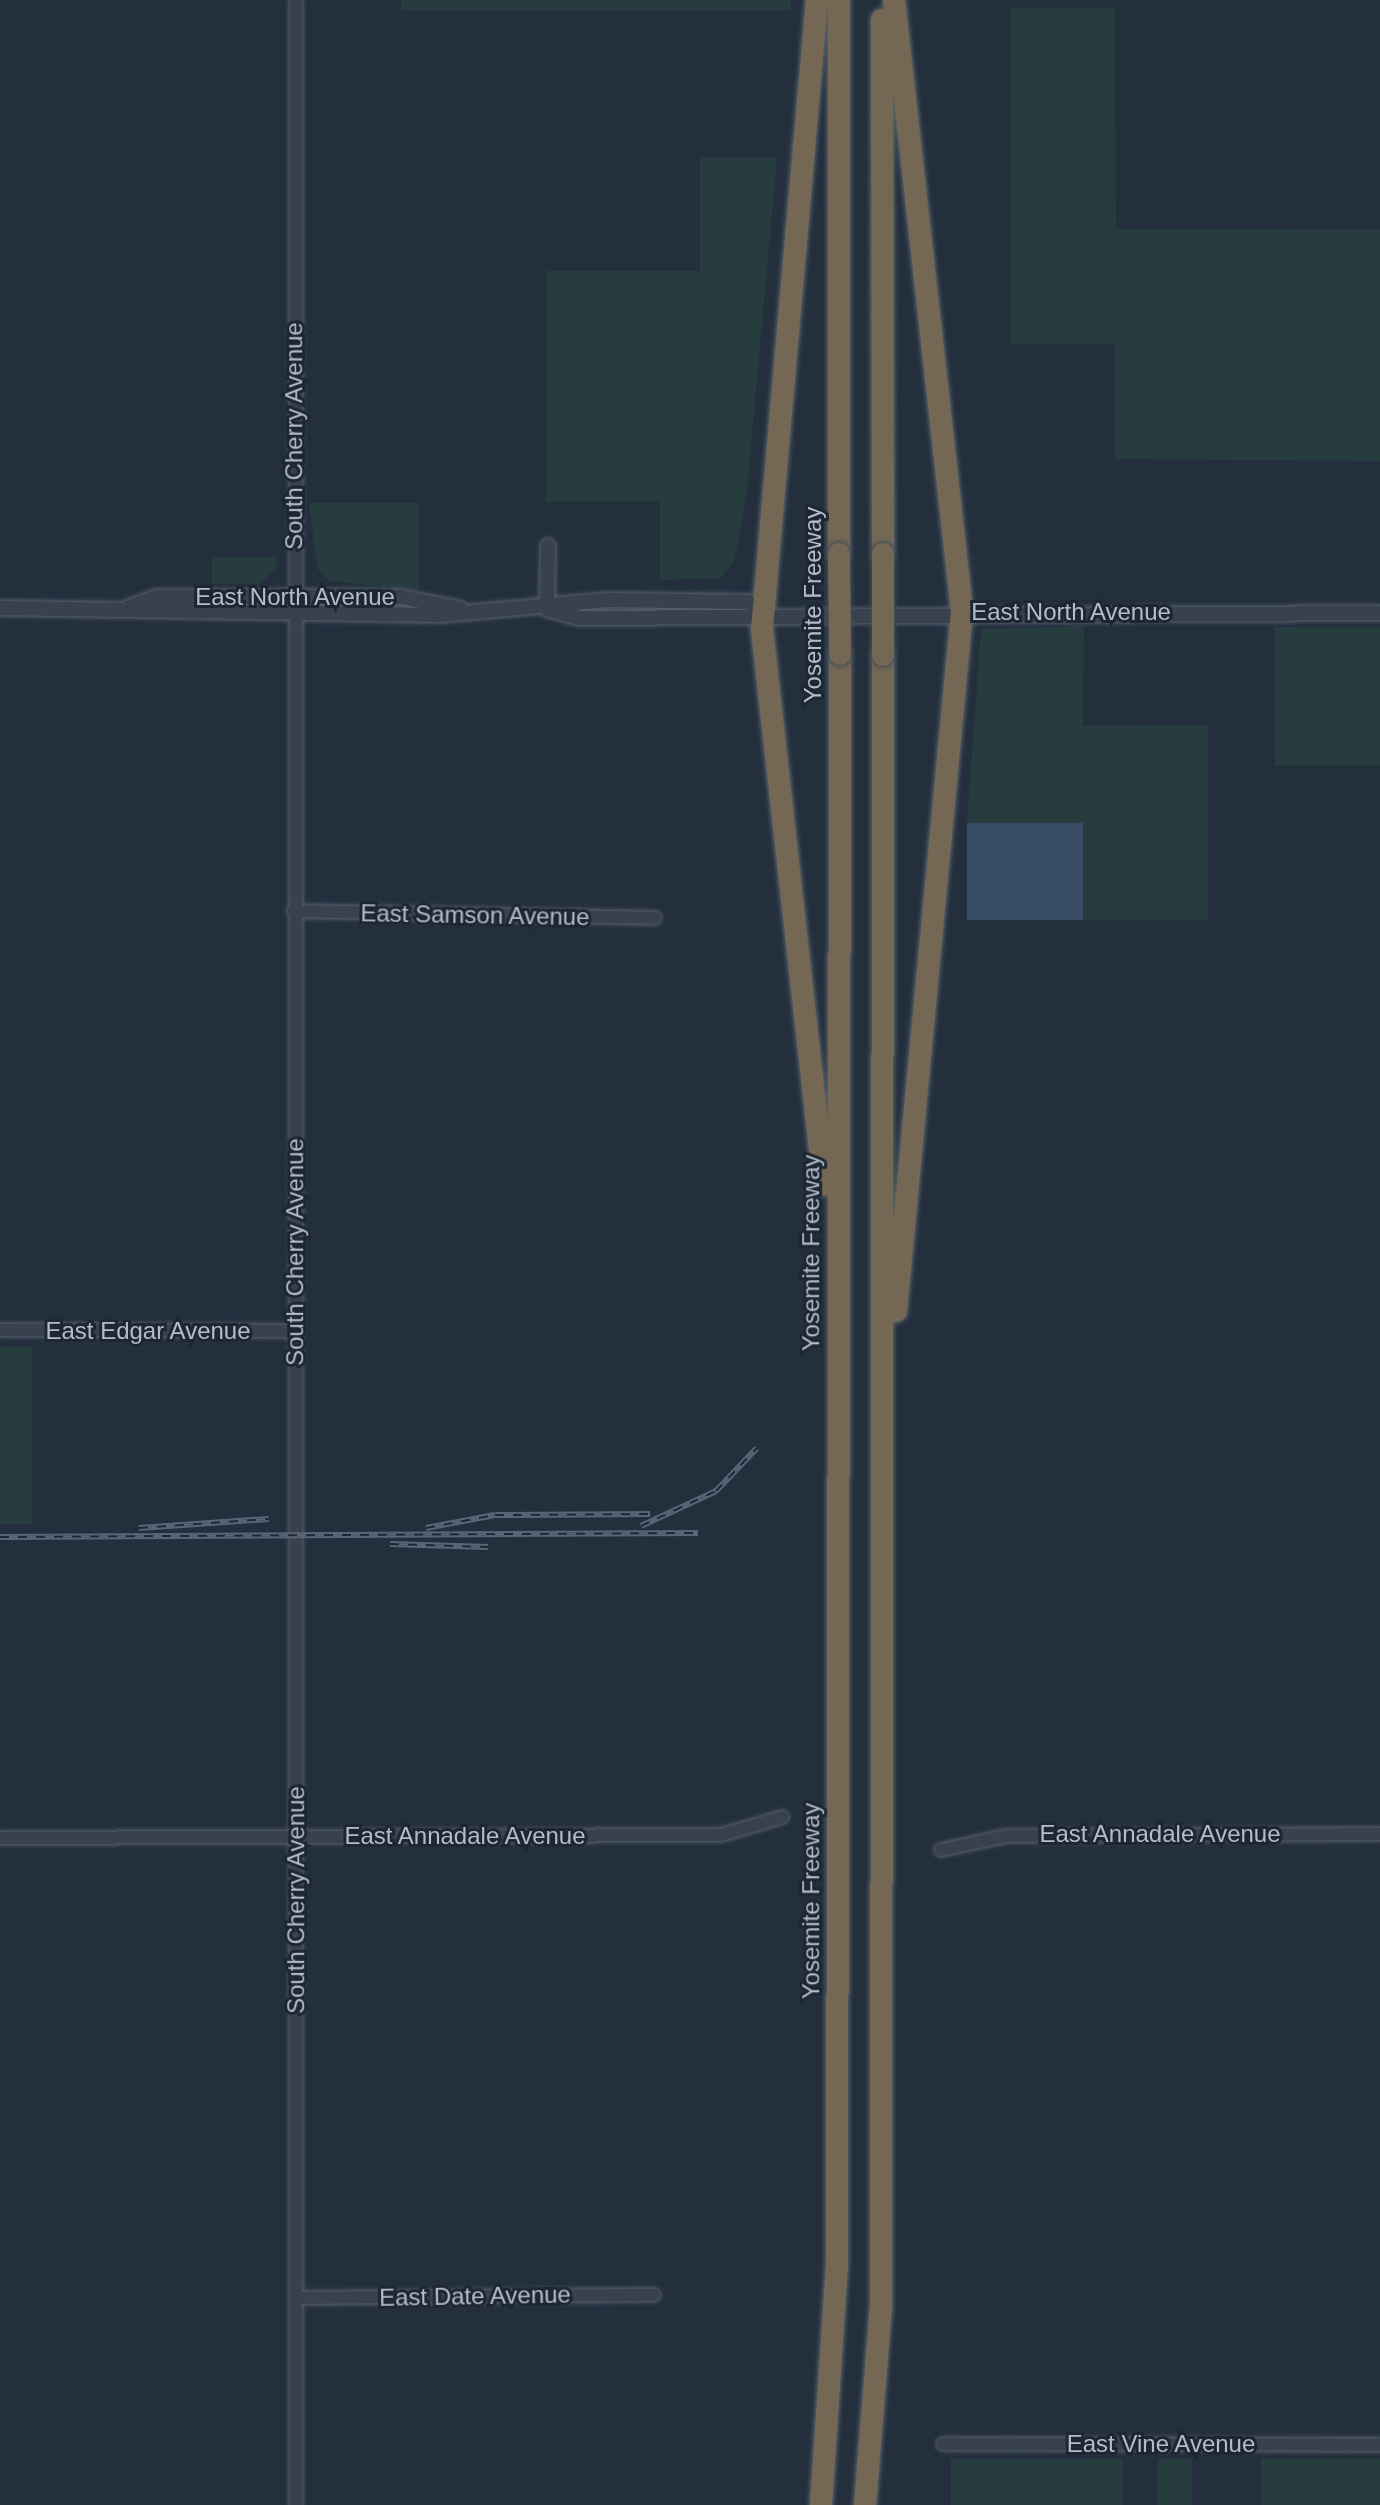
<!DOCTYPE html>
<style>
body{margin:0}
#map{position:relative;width:1380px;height:2505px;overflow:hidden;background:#242f3e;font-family:Arial,sans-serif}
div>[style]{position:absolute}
.green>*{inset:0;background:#263c3f;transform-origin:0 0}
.water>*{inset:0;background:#394c67;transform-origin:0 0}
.roads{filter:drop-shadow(0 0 2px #565f6c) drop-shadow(0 0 2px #565f6c)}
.minor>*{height:12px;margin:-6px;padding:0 6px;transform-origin:6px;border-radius:6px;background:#38414e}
.tertiary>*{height:14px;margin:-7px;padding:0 7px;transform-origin:7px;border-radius:7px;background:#38414e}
.motorway>*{height:22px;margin:-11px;padding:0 11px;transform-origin:11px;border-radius:11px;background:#746855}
.rail>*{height:6px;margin-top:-3px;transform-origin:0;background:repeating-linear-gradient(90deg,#1d2633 0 9px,#5a6575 0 18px);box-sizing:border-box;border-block:2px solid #5a6575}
.bridges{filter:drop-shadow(0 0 2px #434c59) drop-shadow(0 0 2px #434c59)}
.motorway-bridge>*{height:22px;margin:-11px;padding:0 11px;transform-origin:11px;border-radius:11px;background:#746855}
span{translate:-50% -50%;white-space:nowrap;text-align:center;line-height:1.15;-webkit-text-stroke:6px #1d2633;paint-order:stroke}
.street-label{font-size:24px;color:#b4bcc9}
</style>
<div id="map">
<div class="green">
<i style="left:401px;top:0;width:390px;height:10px"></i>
<i style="clip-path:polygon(1010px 8px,1115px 8px,1116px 229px,1380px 230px,1380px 461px,1115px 459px,1115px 344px,1010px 344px)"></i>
<i style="clip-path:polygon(700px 158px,777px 158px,747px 490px,735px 559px,721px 578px,660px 580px,660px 502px,546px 502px,547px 271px,700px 271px)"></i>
<i style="clip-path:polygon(309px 503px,419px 503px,419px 590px,330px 581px,317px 568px)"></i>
<i style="clip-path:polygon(212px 557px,277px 557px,276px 569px,260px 584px,212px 584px)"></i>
<i style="clip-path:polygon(1084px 626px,1083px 726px,1208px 725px,1208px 920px,1083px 920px,1083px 824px,967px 824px,981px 629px)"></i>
<i style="left:1380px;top:627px;width:139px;height:105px;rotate:90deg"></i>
<i style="left:0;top:1347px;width:32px;height:177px"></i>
<i style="left:1380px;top:2458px;width:47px;height:119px;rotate:90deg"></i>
<i style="left:951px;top:2459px;width:172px;height:46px"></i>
<i style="left:1158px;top:2459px;width:34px;height:46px"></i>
</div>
<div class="water">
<i style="left:1083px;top:823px;width:97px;height:116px;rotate:90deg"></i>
</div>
<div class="roads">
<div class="minor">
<i style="left:294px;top:911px;width:361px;rotate:1.1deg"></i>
<i style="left:0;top:1330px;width:295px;rotate:0.2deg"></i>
<i style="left:0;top:1838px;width:721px;rotate:-0.24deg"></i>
<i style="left:721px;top:1835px;width:64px;rotate:-16.4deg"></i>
<i style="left:941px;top:1850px;width:66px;rotate:-12.2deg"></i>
<i style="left:1006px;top:1836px;width:374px;rotate:-0.3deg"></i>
<i style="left:296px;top:2298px;width:358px;rotate:-0.5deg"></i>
<i style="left:943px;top:2444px;width:437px;rotate:0.1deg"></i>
<i style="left:296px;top:2505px;width:2505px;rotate:-90deg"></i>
</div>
<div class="tertiary">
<i style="left:548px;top:546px;width:63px;rotate:90.9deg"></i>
<i style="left:547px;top:609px;width:33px;rotate:16deg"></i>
<i style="left:579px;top:618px;width:801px;rotate:-0.36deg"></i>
<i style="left:129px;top:607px;width:30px;rotate:-20deg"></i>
<i style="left:157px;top:597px;width:244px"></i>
<i style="left:401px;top:597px;width:61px;rotate:11.3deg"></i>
<i style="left:0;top:608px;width:440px;rotate:0.9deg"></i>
<i style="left:440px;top:615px;width:169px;rotate:-5.1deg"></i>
<i style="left:608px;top:600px;width:140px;rotate:0.8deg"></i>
<i style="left:748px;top:602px;width:17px;rotate:36deg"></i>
</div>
<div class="motorway">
<i style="left:817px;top:0;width:631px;rotate:95deg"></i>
<i style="left:762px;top:629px;width:559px;rotate:83.64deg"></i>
<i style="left:839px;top:0;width:554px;rotate:90deg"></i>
<i style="left:894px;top:0;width:615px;rotate:83.65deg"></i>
<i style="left:962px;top:611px;width:703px;rotate:95.39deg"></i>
<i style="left:882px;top:20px;width:534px;rotate:89.89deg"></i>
<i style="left:821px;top:2505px;width:240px;rotate:-86.2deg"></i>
<i style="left:837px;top:2266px;width:1612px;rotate:-89.89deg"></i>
<i style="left:865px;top:2505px;width:200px;rotate:-85.4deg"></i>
<i style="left:881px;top:2306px;width:1651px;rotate:-89.93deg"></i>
</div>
</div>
<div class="rail">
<i style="left:641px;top:1526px;width:83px;rotate:-25deg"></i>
<i style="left:716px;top:1491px;width:59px;rotate:-46.4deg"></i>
<i style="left:139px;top:1528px;width:130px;rotate:-4deg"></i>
<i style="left:426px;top:1528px;width:70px;rotate:-10.7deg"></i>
<i style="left:495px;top:1515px;width:155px;rotate:-0.4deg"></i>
<i style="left:0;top:1537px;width:698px;rotate:-0.33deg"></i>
<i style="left:390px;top:1544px;width:98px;rotate:1.8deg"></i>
</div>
<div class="bridges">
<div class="motorway-bridge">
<i style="left:839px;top:554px;width:100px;rotate:89.4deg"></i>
<i style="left:883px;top:655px;width:101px;rotate:-90deg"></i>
</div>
</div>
<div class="street-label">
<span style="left:294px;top:436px;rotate:-90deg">South Cherry Avenue</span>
<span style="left:295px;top:597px">East North Avenue</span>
<span style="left:813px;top:605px;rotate:-90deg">Yosemite Freeway</span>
<span style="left:1071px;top:612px">East North Avenue</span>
<span style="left:475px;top:915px;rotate:1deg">East Samson Avenue</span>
<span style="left:295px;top:1252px;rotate:-90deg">South Cherry Avenue</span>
<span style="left:811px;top:1253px;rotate:-90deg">Yosemite Freeway</span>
<span style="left:148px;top:1331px">East Edgar Avenue</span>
<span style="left:1160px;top:1834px">East Annadale Avenue</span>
<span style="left:465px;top:1836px">East Annadale Avenue</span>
<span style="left:296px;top:1900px;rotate:-90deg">South Cherry Avenue</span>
<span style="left:811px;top:1901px;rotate:-90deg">Yosemite Freeway</span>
<span style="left:475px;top:2296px;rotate:-1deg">East Date Avenue</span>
<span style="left:1161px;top:2444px">East Vine Avenue</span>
</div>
</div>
